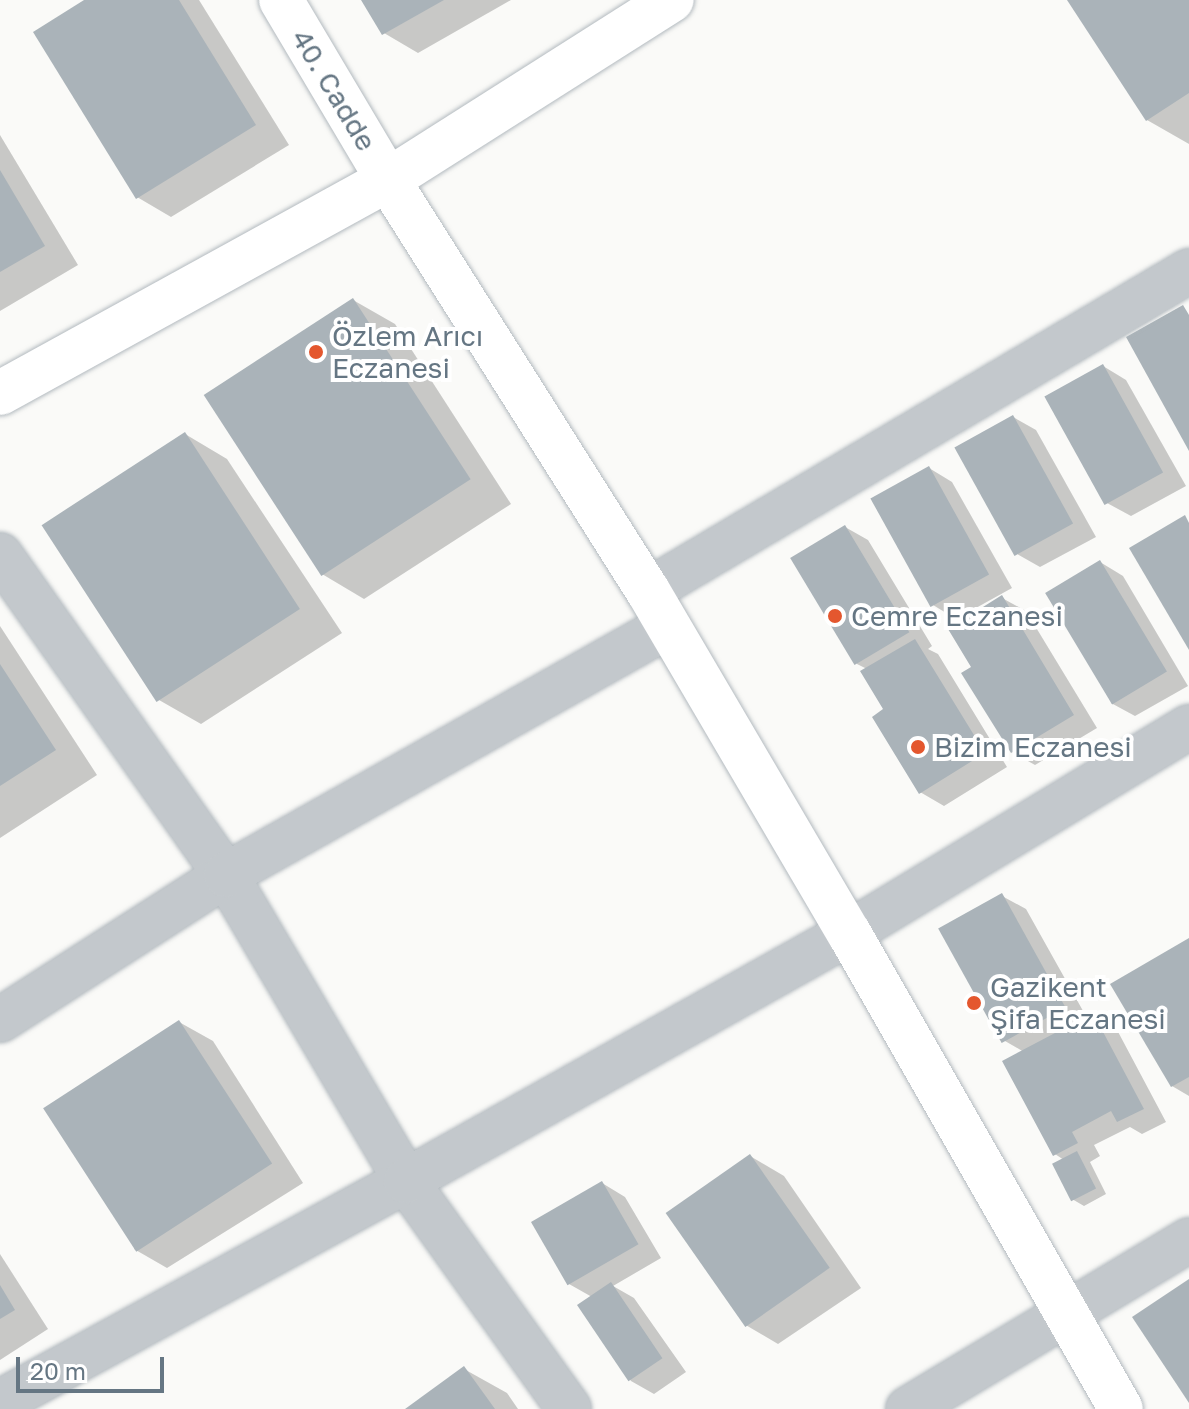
<!DOCTYPE html>
<meta charset="utf-8">
<style>
body{margin:0}
#map{position:relative;width:1189px;height:1409px;overflow:hidden;background:#fafaf8;font-family:"Golos Text",sans-serif}
div>[style]{position:absolute}
.shadow>*{inset:0;background:#0003}
.building>*{inset:0;background:#aab3b9;transform-origin:0 0}
.roads{filter:drop-shadow(0 0 2px #b3babf) drop-shadow(0 0 2px #b3babf)}
.street>*{height:44px;margin:-22px;padding:0 22px;transform-origin:22px;border-radius:22px;background:#c3c8cc}
.secondary>*{height:44px;margin:-22px;padding:0 22px;transform-origin:22px;border-radius:22px;background:#fff}
.dots>*{width:22px;height:22px;translate:-50% -50%;box-sizing:border-box;border:4px solid #fff;border-radius:50%}
span{translate:-50% -50%;white-space:nowrap;text-align:center;line-height:1.15;-webkit-text-stroke:8px #fff;paint-order:stroke}
.street-label{font-size:28px;color:#657683}
.poi-label{font-size:28px;color:#657683}
.left{translate:0 -50%;text-align:left}
.scale{position:absolute;left:16px;top:1357px;width:148px;height:36px;box-sizing:border-box;border:4px solid #657683;border-top:0;padding-left:10px;font-size:24px;line-height:28px;white-space:nowrap;color:#657683;-webkit-text-stroke:6px #fff;paint-order:stroke}
</style>
<div id="map">
<div class="shadow">
<i style="clip-path:polygon(88px 0,199px 0,289px 145px,171px 217px,137px 197px)"></i>
<i style="clip-path:polygon(363px 0,511px 0,418px 53px,384px 33px)"></i>
<i style="clip-path:polygon(1070px 0,1189px 0,1189px 144px,1147px 120px)"></i>
<i style="clip-path:polygon(0 135px,78px 265px,0 311px)"></i>
<i style="clip-path:polygon(353px 300px,395px 324px,511px 504px,364px 599px,322px 574px)"></i>
<i style="clip-path:polygon(1103px 366px,1126px 380px,1186px 486px,1131px 516px,1107px 503px)"></i>
<i style="clip-path:polygon(1013px 417px,1036px 430px,1096px 537px,1040px 567px,1017px 554px)"></i>
<i style="clip-path:polygon(185px 434px,227px 459px,342px 633px,201px 724px,159px 700px)"></i>
<i style="clip-path:polygon(929px 468px,952px 482px,1012px 588px,956px 619px,933px 605px)"></i>
<i style="clip-path:polygon(845px 527px,868px 540px,932px 646px,928px 649px,938px 654px,1007px 767px,944px 806px,920px 792px,867px 669px,857px 664px)"></i>
<i style="clip-path:polygon(1100px 562px,1123px 576px,1188px 686px,1135px 716px,1111px 703px)"></i>
<i style="clip-path:polygon(1002px 598px,1026px 611px,1097px 728px,1035px 765px,1012px 752px)"></i>
<i style="clip-path:polygon(0 626px,97px 775px,0 838px)"></i>
<i style="clip-path:polygon(1002px 896px,1026px 909px,1087px 1018px,1093px 1015px,1116px 1028px,1166px 1122px,1142px 1134px,1130px 1127px,1094px 1145px,1100px 1156px,1090px 1162px,1106px 1194px,1084px 1206px,1072px 1199px,1064px 1160px,1055px 1154px,1024px 1052px,1005px 1041px)"></i>
<i style="clip-path:polygon(1189px 940px,1189px 1096px,1172px 1086px)"></i>
<i style="clip-path:polygon(179px 1022px,213px 1041px,303px 1183px,167px 1268px,134px 1249px)"></i>
<i style="clip-path:polygon(750px 1156px,784px 1176px,861px 1288px,778px 1344px,744px 1324px)"></i>
<i style="clip-path:polygon(602px 1183px,625px 1197px,661px 1258px,613px 1286px,634px 1298px,686px 1372px,654px 1394px,631px 1381px,580px 1305px,592px 1297px,569px 1284px)"></i>
<i style="clip-path:polygon(0 1254px,48px 1329px,0 1360px)"></i>
<i style="clip-path:polygon(464px 1369px,507px 1393px,518px 1409px,408px 1409px)"></i>
</div>
<div class="building">
<i style="clip-path:polygon(84px 0,179px 0,256px 125px,136px 199px,33px 32px)"></i>
<i style="clip-path:polygon(361px 0,444px 0,382px 35px)"></i>
<i style="clip-path:polygon(1067px 0,1189px 0,1189px 93px,1146px 121px)"></i>
<i style="clip-path:polygon(0 170px,45px 246px,0 272px)"></i>
<i style="left:353px;top:298px;width:216px;height:178px;rotate:57deg"></i>
<i style="clip-path:polygon(1183px 305px,1189px 315px,1189px 451px,1126px 337px)"></i>
<i style="left:1103px;top:364px;width:124px;height:67px;rotate:61deg"></i>
<i style="left:1013px;top:415px;width:124px;height:67px;rotate:61deg"></i>
<i style="left:185px;top:432px;width:211px;height:171px;rotate:57deg"></i>
<i style="left:929px;top:466px;width:124px;height:67px;rotate:61deg"></i>
<i style="clip-path:polygon(1185px 515px,1189px 523px,1189px 650px,1129px 548px)"></i>
<i style="left:845px;top:525px;width:125px;height:64px;rotate:59deg"></i>
<i style="left:1100px;top:560px;width:130px;height:64px;rotate:59deg"></i>
<i style="clip-path:polygon(1002px 595px,1074px 715px,1011px 753px,961px 673px,971px 667px,948px 629px)"></i>
<i style="clip-path:polygon(915px 639px,985px 753px,919px 794px,872px 717px,883px 709px,860px 671px)"></i>
<i style="clip-path:polygon(0 664px,56px 750px,0 786px)"></i>
<i style="left:1002px;top:893px;width:131px;height:73px;rotate:61deg"></i>
<i style="clip-path:polygon(1189px 938px,1189px 1077px,1171px 1087px,1110px 984px)"></i>
<i style="clip-path:polygon(1093px 1013px,1144px 1109px,1117px 1122px,1111px 1111px,1072px 1132px,1078px 1143px,1053px 1156px,1002px 1061px)"></i>
<i style="left:179px;top:1020px;width:171px;height:162px;rotate:57deg"></i>
<i style="left:1077px;top:1151px;width:42px;height:28px;rotate:63deg"></i>
<i style="left:750px;top:1154px;width:139px;height:103px;rotate:55deg"></i>
<i style="left:602px;top:1181px;width:73px;height:82px;rotate:60deg"></i>
<i style="clip-path:polygon(1189px 1279px,1189px 1403px,1132px 1317px)"></i>
<i style="left:611px;top:1282px;width:92px;height:41px;rotate:56deg"></i>
<i style="clip-path:polygon(0 1285px,15px 1310px,0 1319px)"></i>
<i style="clip-path:polygon(464px 1366px,495px 1409px,405px 1409px)"></i>
</div>
<div class="roads">
<div class="street">
<i style="left:0;top:555px;width:392px;rotate:54.8deg"></i>
<i style="left:226px;top:875px;width:355px;rotate:59.5deg"></i>
<i style="left:406px;top:1181px;width:280px;rotate:54.4deg"></i>
<i style="left:648px;top:591px;width:629px;rotate:-30.6deg"></i>
<i style="left:0;top:1020px;width:269px;rotate:-32.7deg"></i>
<i style="left:226px;top:875px;width:507px;rotate:-29.39deg"></i>
<i style="left:0;top:1402px;width:462px;rotate:-28.6deg"></i>
<i style="left:406px;top:1181px;width:508px;rotate:-29.24deg"></i>
<i style="left:849px;top:933px;width:398px;rotate:-31.2deg"></i>
<i style="left:908px;top:1409px;width:328px;rotate:-31deg"></i>
</div>
<div class="secondary">
<i style="left:281px;top:0;width:209px;rotate:59.3deg"></i>
<i style="left:388px;top:180px;width:486px;rotate:57.7deg"></i>
<i style="left:648px;top:591px;width:397px;rotate:59.6deg"></i>
<i style="left:849px;top:933px;width:548px;rotate:60.26deg"></i>
<i style="left:0;top:393px;width:443px;rotate:-28.8deg"></i>
<i style="left:388px;top:180px;width:336px;rotate:-32.4deg"></i>
</div>
</div>
<div class="dots">
<i style="left:316px;top:352px;background:#e4572e"></i>
<i style="left:835px;top:616px;background:#e4572e"></i>
<i style="left:918px;top:747px;background:#e4572e"></i>
<i style="left:974px;top:1003px;background:#e4572e"></i>
</div>
<div class="street-label">
<span style="left:334px;top:90px;rotate:59deg">40. Cadde</span>
</div>
<div class="poi-label">
<span class="left" style="left:332px;top:352px">Özlem Arıcı<br>Eczanesi</span>
<span class="left" style="left:851px;top:616px">Cemre Eczanesi</span>
<span class="left" style="left:934px;top:747px">Bizim Eczanesi</span>
<span class="left" style="left:990px;top:1003px">Gazikent<br>Şifa Eczanesi</span>
</div>
<div class="scale">20 m</div>
</div>
